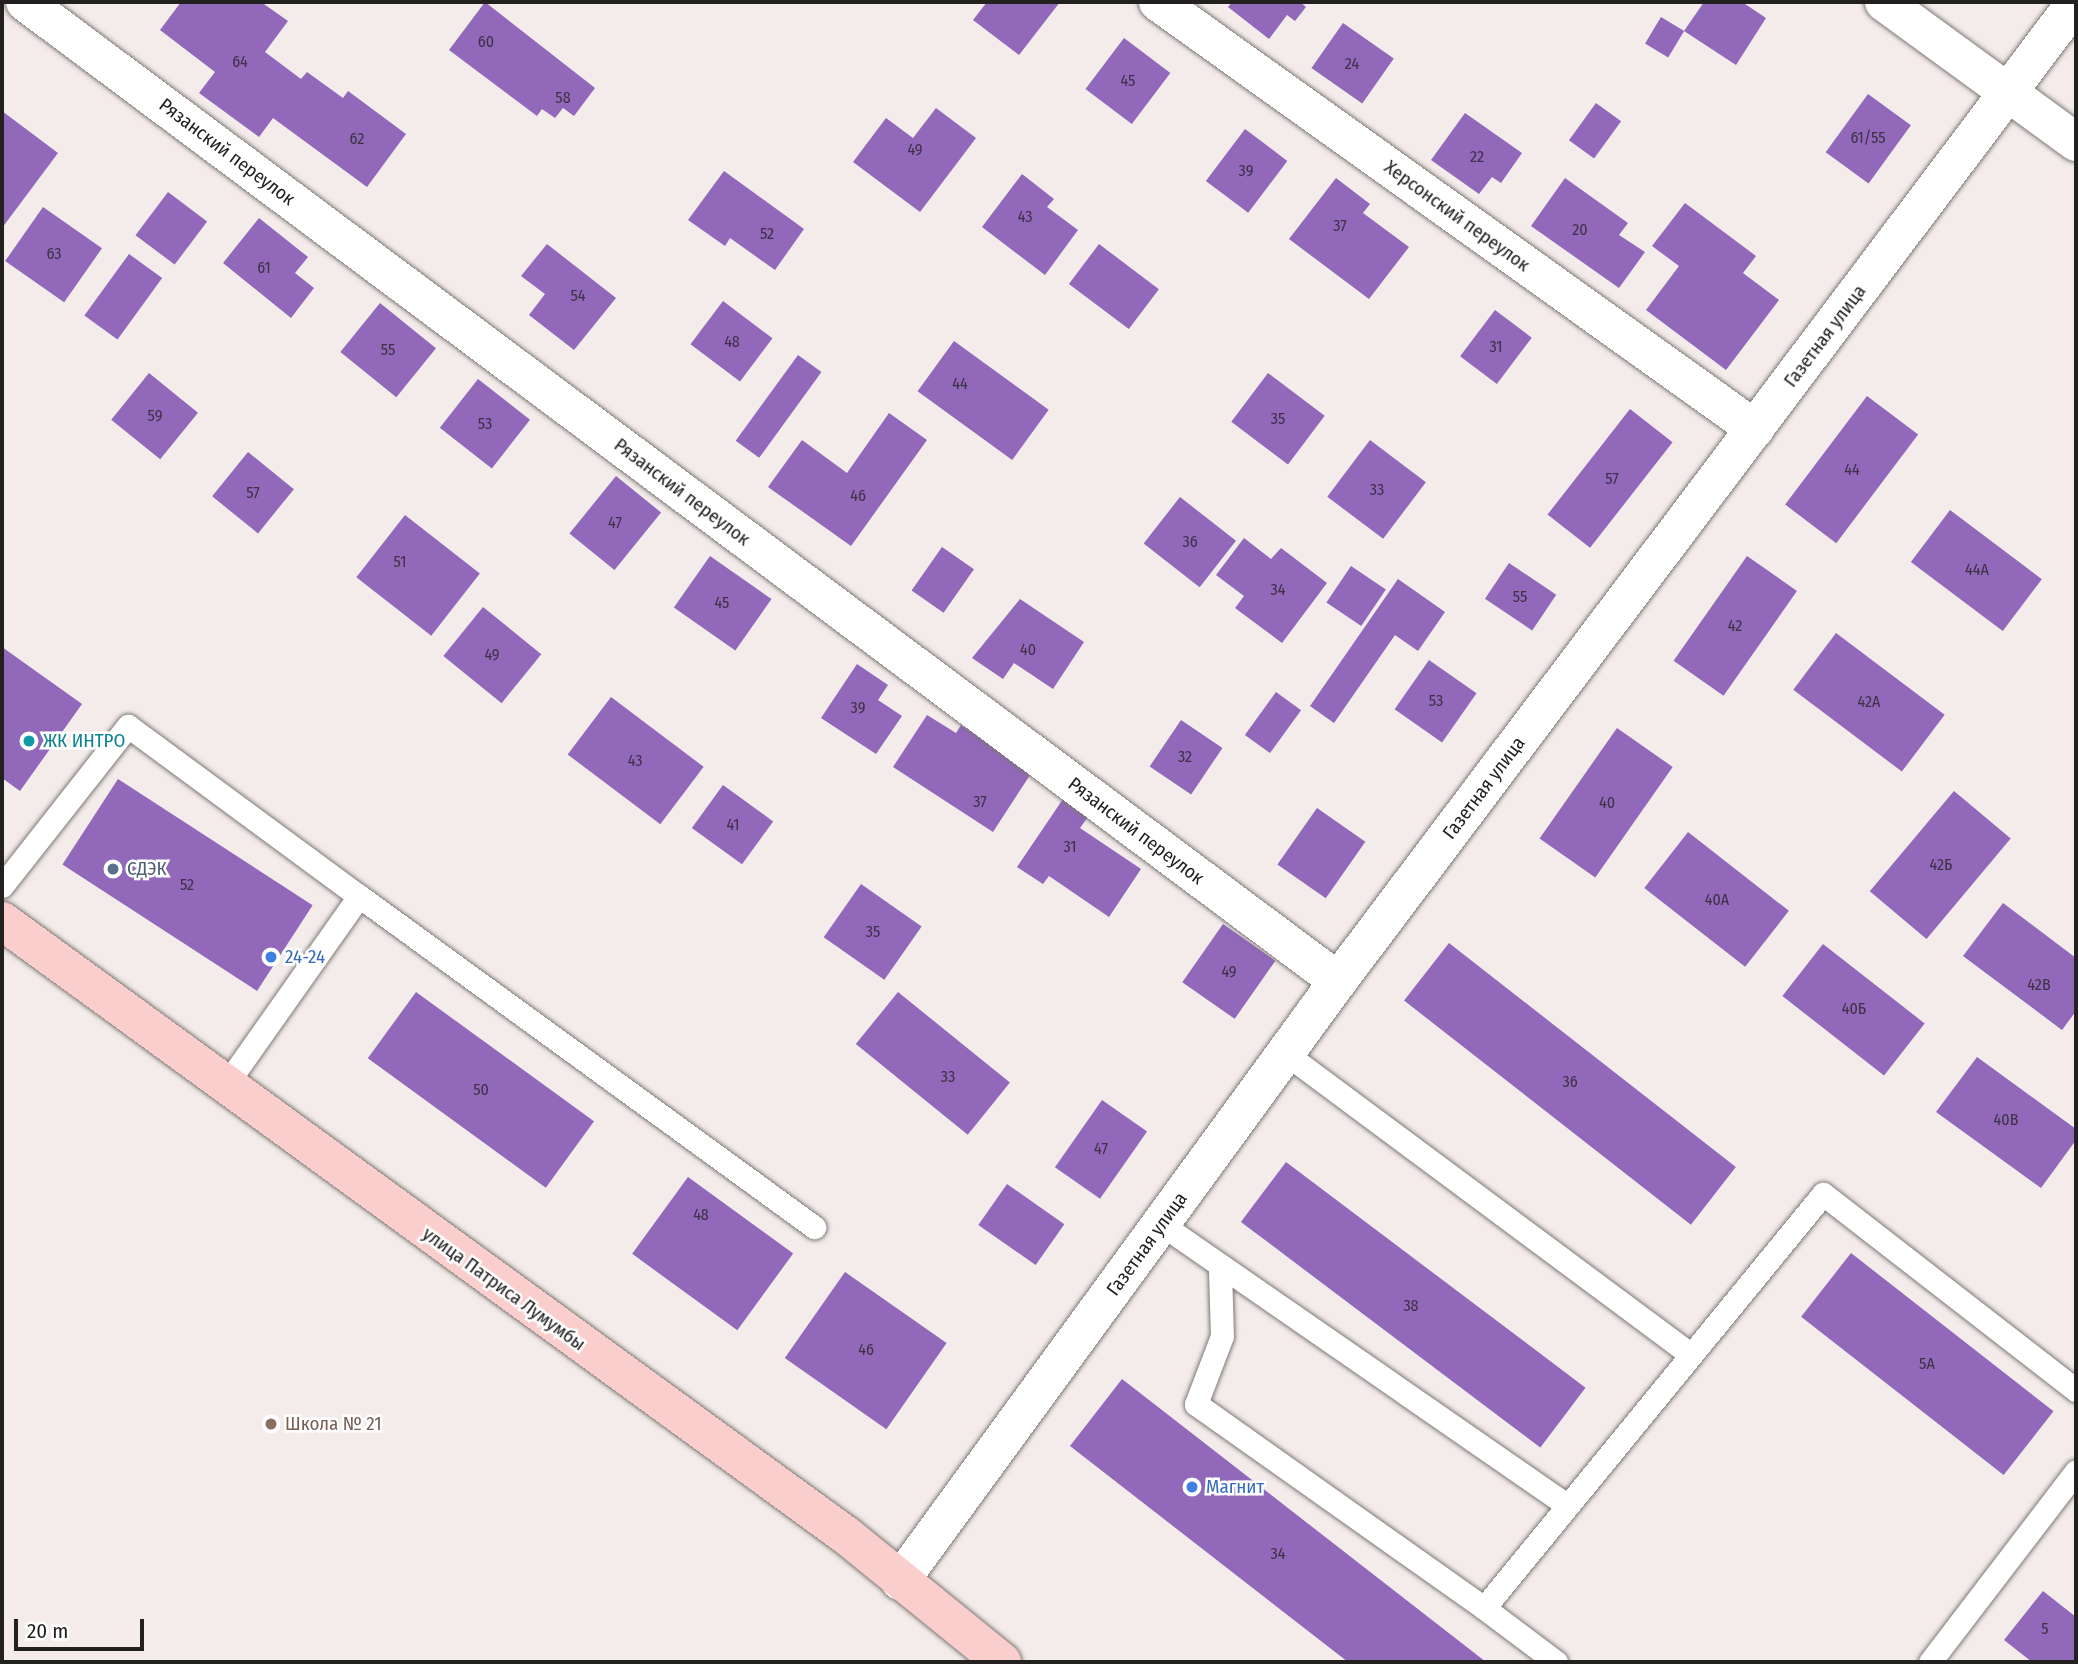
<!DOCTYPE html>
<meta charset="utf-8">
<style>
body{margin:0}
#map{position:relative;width:2078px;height:1664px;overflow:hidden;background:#f3ecea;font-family:"Fira Sans Condensed",sans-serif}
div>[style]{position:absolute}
.building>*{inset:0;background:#9168ba;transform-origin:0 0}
.roads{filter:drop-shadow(0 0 2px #7e7876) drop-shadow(0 0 2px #7e7876)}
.lane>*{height:23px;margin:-11.5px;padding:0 11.5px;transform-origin:11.5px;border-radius:11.5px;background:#fff}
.street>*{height:38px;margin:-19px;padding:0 19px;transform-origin:19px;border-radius:19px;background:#fff}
.secondary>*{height:38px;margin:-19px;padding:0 19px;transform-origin:19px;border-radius:19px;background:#f9cecc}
.dots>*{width:19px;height:19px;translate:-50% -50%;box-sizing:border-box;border:4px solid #fff;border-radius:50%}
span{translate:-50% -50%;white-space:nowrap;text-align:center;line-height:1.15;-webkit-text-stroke:5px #fff;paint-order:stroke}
.number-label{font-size:16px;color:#3e3246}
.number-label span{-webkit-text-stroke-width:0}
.street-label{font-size:19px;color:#232020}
.culture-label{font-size:19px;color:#0d838f}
.left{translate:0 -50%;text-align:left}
.service-label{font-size:19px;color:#4e5e75}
.shop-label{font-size:19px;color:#366cbe}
.education-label{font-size:19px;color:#785e54}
.frame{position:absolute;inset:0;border:4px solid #232020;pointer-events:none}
.scale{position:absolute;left:14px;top:1619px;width:130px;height:32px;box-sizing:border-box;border:4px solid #232020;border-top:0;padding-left:9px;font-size:21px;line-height:24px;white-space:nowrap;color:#232020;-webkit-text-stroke:5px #fff;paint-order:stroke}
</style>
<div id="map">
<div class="building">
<i style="clip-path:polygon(181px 2px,261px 2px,288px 21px,265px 52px,301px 79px,307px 72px,343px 98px,348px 91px,406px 134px,367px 187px,273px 118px,259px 137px,199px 93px,215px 72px,160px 30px)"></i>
<i style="clip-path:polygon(485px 2px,595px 88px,574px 116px,563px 108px,555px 118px,542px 109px,537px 116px,449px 50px)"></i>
<i style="clip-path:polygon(987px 2px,1060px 2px,1019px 55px,973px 20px)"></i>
<i style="clip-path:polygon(1232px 2px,1300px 2px,1306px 7px,1295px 21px,1287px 15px,1269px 39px,1228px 7px)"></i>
<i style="clip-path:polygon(1704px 2px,1742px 2px,1766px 18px,1736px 65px,1684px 31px)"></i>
<i style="left:1661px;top:17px;width:27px;height:31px;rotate:31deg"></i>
<i style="left:1343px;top:23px;width:62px;height:55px;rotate:35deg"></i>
<i style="left:1124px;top:38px;width:58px;height:64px;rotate:37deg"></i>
<i style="left:1868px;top:94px;width:53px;height:72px;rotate:36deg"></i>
<i style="left:1596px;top:103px;width:31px;height:46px;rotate:36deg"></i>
<i style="clip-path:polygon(936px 108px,976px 138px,920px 212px,853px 162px,886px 118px,913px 138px)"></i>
<i style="clip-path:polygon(2px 111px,58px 153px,2px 228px)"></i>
<i style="clip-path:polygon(1465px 113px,1522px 153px,1501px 183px,1492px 177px,1479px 194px,1431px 160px)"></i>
<i style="left:1245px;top:129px;width:53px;height:65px;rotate:37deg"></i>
<i style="clip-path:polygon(724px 171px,804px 229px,775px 270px,730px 238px,725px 246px,688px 220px)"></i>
<i style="clip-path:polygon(1022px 174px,1054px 199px,1047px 207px,1078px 230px,1045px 275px,982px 227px)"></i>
<i style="clip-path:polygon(1336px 178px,1370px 204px,1363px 213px,1409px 247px,1369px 299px,1289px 239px)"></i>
<i style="clip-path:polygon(1565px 178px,1628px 223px,1619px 235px,1645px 252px,1619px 288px,1531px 226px)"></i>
<i style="left:168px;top:192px;width:49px;height:54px;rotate:37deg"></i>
<i style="clip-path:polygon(1685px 203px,1756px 256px,1743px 273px,1779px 300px,1726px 370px,1646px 310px,1679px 266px,1652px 246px)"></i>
<i style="left:43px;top:207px;width:72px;height:66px;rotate:35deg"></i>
<i style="clip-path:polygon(259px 218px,308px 257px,295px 273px,314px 288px,291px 318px,223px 263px)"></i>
<i style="clip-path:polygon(547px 244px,616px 298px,574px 350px,529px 315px,545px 294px,521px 276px)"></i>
<i style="left:1099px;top:244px;width:75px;height:50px;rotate:37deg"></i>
<i style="left:129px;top:254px;width:41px;height:76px;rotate:36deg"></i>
<i style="left:723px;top:301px;width:62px;height:54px;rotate:37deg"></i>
<i style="left:380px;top:303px;width:72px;height:63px;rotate:39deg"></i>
<i style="left:1495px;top:310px;width:46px;height:58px;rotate:37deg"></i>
<i style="left:954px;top:341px;width:117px;height:62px;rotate:36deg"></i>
<i style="left:798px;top:355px;width:29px;height:106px;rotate:36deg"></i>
<i style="left:149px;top:373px;width:63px;height:60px;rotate:39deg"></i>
<i style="left:1268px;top:373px;width:71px;height:61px;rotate:37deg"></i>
<i style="left:478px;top:379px;width:66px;height:62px;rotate:38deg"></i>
<i style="left:1867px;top:396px;width:64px;height:136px;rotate:37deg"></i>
<i style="left:1630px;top:409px;width:54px;height:134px;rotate:38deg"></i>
<i style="clip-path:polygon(889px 413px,927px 440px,851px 546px,768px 487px,802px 440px,847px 473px)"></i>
<i style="left:1370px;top:440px;width:70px;height:71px;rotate:37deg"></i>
<i style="left:248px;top:452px;width:59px;height:57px;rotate:39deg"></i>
<i style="left:616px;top:476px;width:58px;height:74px;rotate:39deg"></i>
<i style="left:1180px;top:497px;width:71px;height:59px;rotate:38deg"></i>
<i style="left:1950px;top:510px;width:115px;height:65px;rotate:37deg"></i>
<i style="left:405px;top:515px;width:95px;height:79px;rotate:38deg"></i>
<i style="clip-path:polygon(1244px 538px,1271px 559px,1281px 548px,1327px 583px,1282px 643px,1235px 608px,1244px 596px,1216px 575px)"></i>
<i style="left:942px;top:547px;width:39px;height:53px;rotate:35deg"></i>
<i style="left:710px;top:556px;width:75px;height:63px;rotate:35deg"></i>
<i style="left:1747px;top:556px;width:61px;height:128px;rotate:35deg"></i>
<i style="left:1509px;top:563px;width:57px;height:43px;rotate:34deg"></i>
<i style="left:1351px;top:566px;width:42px;height:44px;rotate:34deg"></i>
<i style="clip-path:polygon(1398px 579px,1445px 612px,1418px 651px,1395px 635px,1334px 723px,1310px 706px)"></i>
<i style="clip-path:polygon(1020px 599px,1084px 642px,1053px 689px,1014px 663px,1003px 679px,972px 658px)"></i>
<i style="left:483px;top:607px;width:75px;height:63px;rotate:39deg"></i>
<i style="left:1836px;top:633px;width:136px;height:71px;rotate:37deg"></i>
<i style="clip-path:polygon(2px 647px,82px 704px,20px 791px,2px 778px)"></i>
<i style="left:1429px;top:660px;width:58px;height:60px;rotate:35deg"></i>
<i style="clip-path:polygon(857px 664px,888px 685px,878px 700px,902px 716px,876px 754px,821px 718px)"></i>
<i style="left:1276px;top:692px;width:31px;height:53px;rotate:36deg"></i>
<i style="left:611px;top:697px;width:116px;height:72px;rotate:37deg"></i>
<i style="clip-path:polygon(927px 715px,956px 733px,961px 725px,1032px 772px,993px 832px,893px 767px)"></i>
<i style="left:1181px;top:720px;width:50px;height:56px;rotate:34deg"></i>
<i style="left:1617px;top:728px;width:68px;height:135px;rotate:35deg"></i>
<i style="left:118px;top:779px;width:232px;height:102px;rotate:33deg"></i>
<i style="left:723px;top:785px;width:62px;height:53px;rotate:36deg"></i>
<i style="left:1954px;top:791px;width:74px;height:131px;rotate:40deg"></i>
<i style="clip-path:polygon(1063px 799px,1088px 817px,1080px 828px,1141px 869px,1109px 917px,1049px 876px,1043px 884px,1017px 867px)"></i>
<i style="left:1317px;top:808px;width:59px;height:69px;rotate:35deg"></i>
<i style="left:1688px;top:832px;width:128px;height:71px;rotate:38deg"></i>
<i style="left:861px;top:884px;width:74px;height:65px;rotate:35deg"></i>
<i style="clip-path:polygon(2003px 903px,2076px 958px,2076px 1011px,2062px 1030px,1963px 956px)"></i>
<i style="left:1223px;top:924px;width:64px;height:71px;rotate:35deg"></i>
<i style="left:1449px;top:943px;width:364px;height:73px;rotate:38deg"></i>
<i style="left:1823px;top:944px;width:129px;height:66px;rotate:38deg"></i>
<i style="left:416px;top:992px;width:220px;height:82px;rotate:36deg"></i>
<i style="left:898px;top:992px;width:144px;height:67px;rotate:39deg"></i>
<i style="clip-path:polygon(1977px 1057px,2076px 1129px,2076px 1140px,2041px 1188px,1936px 1112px)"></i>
<i style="left:1102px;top:1100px;width:55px;height:82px;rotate:35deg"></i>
<i style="left:1286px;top:1162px;width:375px;height:75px;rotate:37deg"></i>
<i style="left:688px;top:1177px;width:130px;height:95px;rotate:36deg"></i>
<i style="left:1007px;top:1184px;width:70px;height:50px;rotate:35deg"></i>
<i style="left:1851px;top:1253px;width:257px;height:81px;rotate:38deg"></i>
<i style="left:845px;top:1272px;width:124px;height:105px;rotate:35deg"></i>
<i style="clip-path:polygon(1122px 1379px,1486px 1662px,1348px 1662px,1070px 1446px)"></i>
<i style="clip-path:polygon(2043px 1591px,2076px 1617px,2076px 1662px,2032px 1662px,2004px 1640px)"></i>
</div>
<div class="roads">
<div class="lane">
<i style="left:2px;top:886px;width:204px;rotate:-51.8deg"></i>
<i style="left:128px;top:726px;width:287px;rotate:36.4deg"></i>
<i style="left:1285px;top:1053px;width:505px;rotate:36.62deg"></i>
<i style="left:225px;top:1086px;width:232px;rotate:-54.8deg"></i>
<i style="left:359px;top:896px;width:563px;rotate:36.03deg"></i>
<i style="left:1161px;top:1224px;width:492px;rotate:34.7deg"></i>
<i style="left:1220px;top:1270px;width:66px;rotate:88.3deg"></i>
<i style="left:1222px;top:1336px;width:73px;rotate:110.9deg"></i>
<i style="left:1196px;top:1404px;width:353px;rotate:35.3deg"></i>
<i style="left:1556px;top:1662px;width:90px;rotate:-143.1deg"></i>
<i style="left:1484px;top:1608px;width:535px;rotate:-50.69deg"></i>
<i style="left:1823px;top:1194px;width:320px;rotate:37.8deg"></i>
<i style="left:1930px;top:1662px;width:240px;rotate:-52.6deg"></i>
</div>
<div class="street">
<i style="left:25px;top:2px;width:1638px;rotate:36.71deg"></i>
<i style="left:1158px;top:2px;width:734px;rotate:35.57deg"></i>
<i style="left:1884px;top:2px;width:238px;rotate:36.1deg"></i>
<i style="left:900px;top:1581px;width:743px;rotate:-53.87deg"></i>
<i style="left:1338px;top:981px;width:1226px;rotate:-52.99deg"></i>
</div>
<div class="secondary">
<i style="left:2px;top:921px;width:1045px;rotate:36.05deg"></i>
<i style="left:847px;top:1536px;width:200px;rotate:39.1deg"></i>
</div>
</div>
<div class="dots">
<i style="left:29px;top:741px;background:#0f9aa8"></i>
<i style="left:113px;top:869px;background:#5c6f8a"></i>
<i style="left:271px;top:957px;background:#3f7fe0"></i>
<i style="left:271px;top:1424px;background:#8d6e63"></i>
<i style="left:1192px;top:1487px;background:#3f7fe0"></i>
</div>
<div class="number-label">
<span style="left:486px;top:42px">60</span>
<span style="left:240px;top:62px">64</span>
<span style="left:1352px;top:64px">24</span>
<span style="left:1128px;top:81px">45</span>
<span style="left:563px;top:98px">58</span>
<span style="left:1868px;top:138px">61/55</span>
<span style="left:357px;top:139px">62</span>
<span style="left:915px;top:150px">49</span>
<span style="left:1477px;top:157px">22</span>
<span style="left:1246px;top:171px">39</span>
<span style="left:1025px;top:217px">43</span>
<span style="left:1340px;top:226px">37</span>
<span style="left:1580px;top:230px">20</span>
<span style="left:767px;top:234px">52</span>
<span style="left:54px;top:254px">63</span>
<span style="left:264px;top:268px">61</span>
<span style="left:578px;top:296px">54</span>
<span style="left:732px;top:342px">48</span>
<span style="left:1496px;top:347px">31</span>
<span style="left:388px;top:350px">55</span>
<span style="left:960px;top:384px">44</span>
<span style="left:155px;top:416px">59</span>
<span style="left:1278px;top:419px">35</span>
<span style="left:485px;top:424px">53</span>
<span style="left:1852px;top:470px">44</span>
<span style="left:1612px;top:479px">57</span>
<span style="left:1377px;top:490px">33</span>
<span style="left:253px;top:493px">57</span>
<span style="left:858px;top:496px">46</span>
<span style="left:615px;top:523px">47</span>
<span style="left:1190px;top:542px">36</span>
<span style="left:400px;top:562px">51</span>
<span style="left:1977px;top:570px">44А</span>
<span style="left:1278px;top:590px">34</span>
<span style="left:1520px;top:597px">55</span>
<span style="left:722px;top:603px">45</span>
<span style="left:1735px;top:626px">42</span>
<span style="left:1028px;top:650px">40</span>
<span style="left:492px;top:655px">49</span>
<span style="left:1436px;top:701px">53</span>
<span style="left:1869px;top:702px">42А</span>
<span style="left:858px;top:708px">39</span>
<span style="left:1185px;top:757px">32</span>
<span style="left:635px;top:761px">43</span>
<span style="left:980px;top:802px">37</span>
<span style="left:1607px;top:803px">40</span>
<span style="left:733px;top:825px">41</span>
<span style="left:1070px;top:847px">31</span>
<span style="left:1941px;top:865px">42Б</span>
<span style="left:187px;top:885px">52</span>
<span style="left:1717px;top:900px">40А</span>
<span style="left:873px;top:932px">35</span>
<span style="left:1229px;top:972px">49</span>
<span style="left:2039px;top:985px">42В</span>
<span style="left:1854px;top:1009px">40Б</span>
<span style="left:948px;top:1077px">33</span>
<span style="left:1570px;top:1082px">36</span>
<span style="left:481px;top:1090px">50</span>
<span style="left:2006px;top:1120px">40В</span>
<span style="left:1101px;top:1149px">47</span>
<span style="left:701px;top:1215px">48</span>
<span style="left:1411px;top:1306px">38</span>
<span style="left:866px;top:1350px">46</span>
<span style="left:1927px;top:1364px">5А</span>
<span style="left:1278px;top:1554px">34</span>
<span style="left:2045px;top:1629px">5</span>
</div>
<div class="street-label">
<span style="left:227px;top:152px;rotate:37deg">Рязанский переулок</span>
<span style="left:1457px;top:216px;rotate:36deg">Херсонский переулок</span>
<span style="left:1825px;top:336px;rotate:-53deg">Газетная улица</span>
<span style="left:682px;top:492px;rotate:37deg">Рязанский переулок</span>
<span style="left:1484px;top:788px;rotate:-53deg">Газетная улица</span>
<span style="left:1136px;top:831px;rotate:37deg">Рязанский переулок</span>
<span style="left:1147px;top:1244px;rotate:-54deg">Газетная улица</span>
<span style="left:504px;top:1289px;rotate:36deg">улица Патриса Лумумбы</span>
</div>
<div class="culture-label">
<span class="left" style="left:43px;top:741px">ЖК ИНТРО</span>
</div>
<div class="service-label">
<span class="left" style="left:127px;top:869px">СДЭК</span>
</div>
<div class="shop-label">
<span class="left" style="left:285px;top:957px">24-24</span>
<span class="left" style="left:1206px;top:1487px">Магнит</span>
</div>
<div class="education-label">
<span class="left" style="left:285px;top:1424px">Школа № 21</span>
</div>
<div class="frame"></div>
<div class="scale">20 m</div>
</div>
